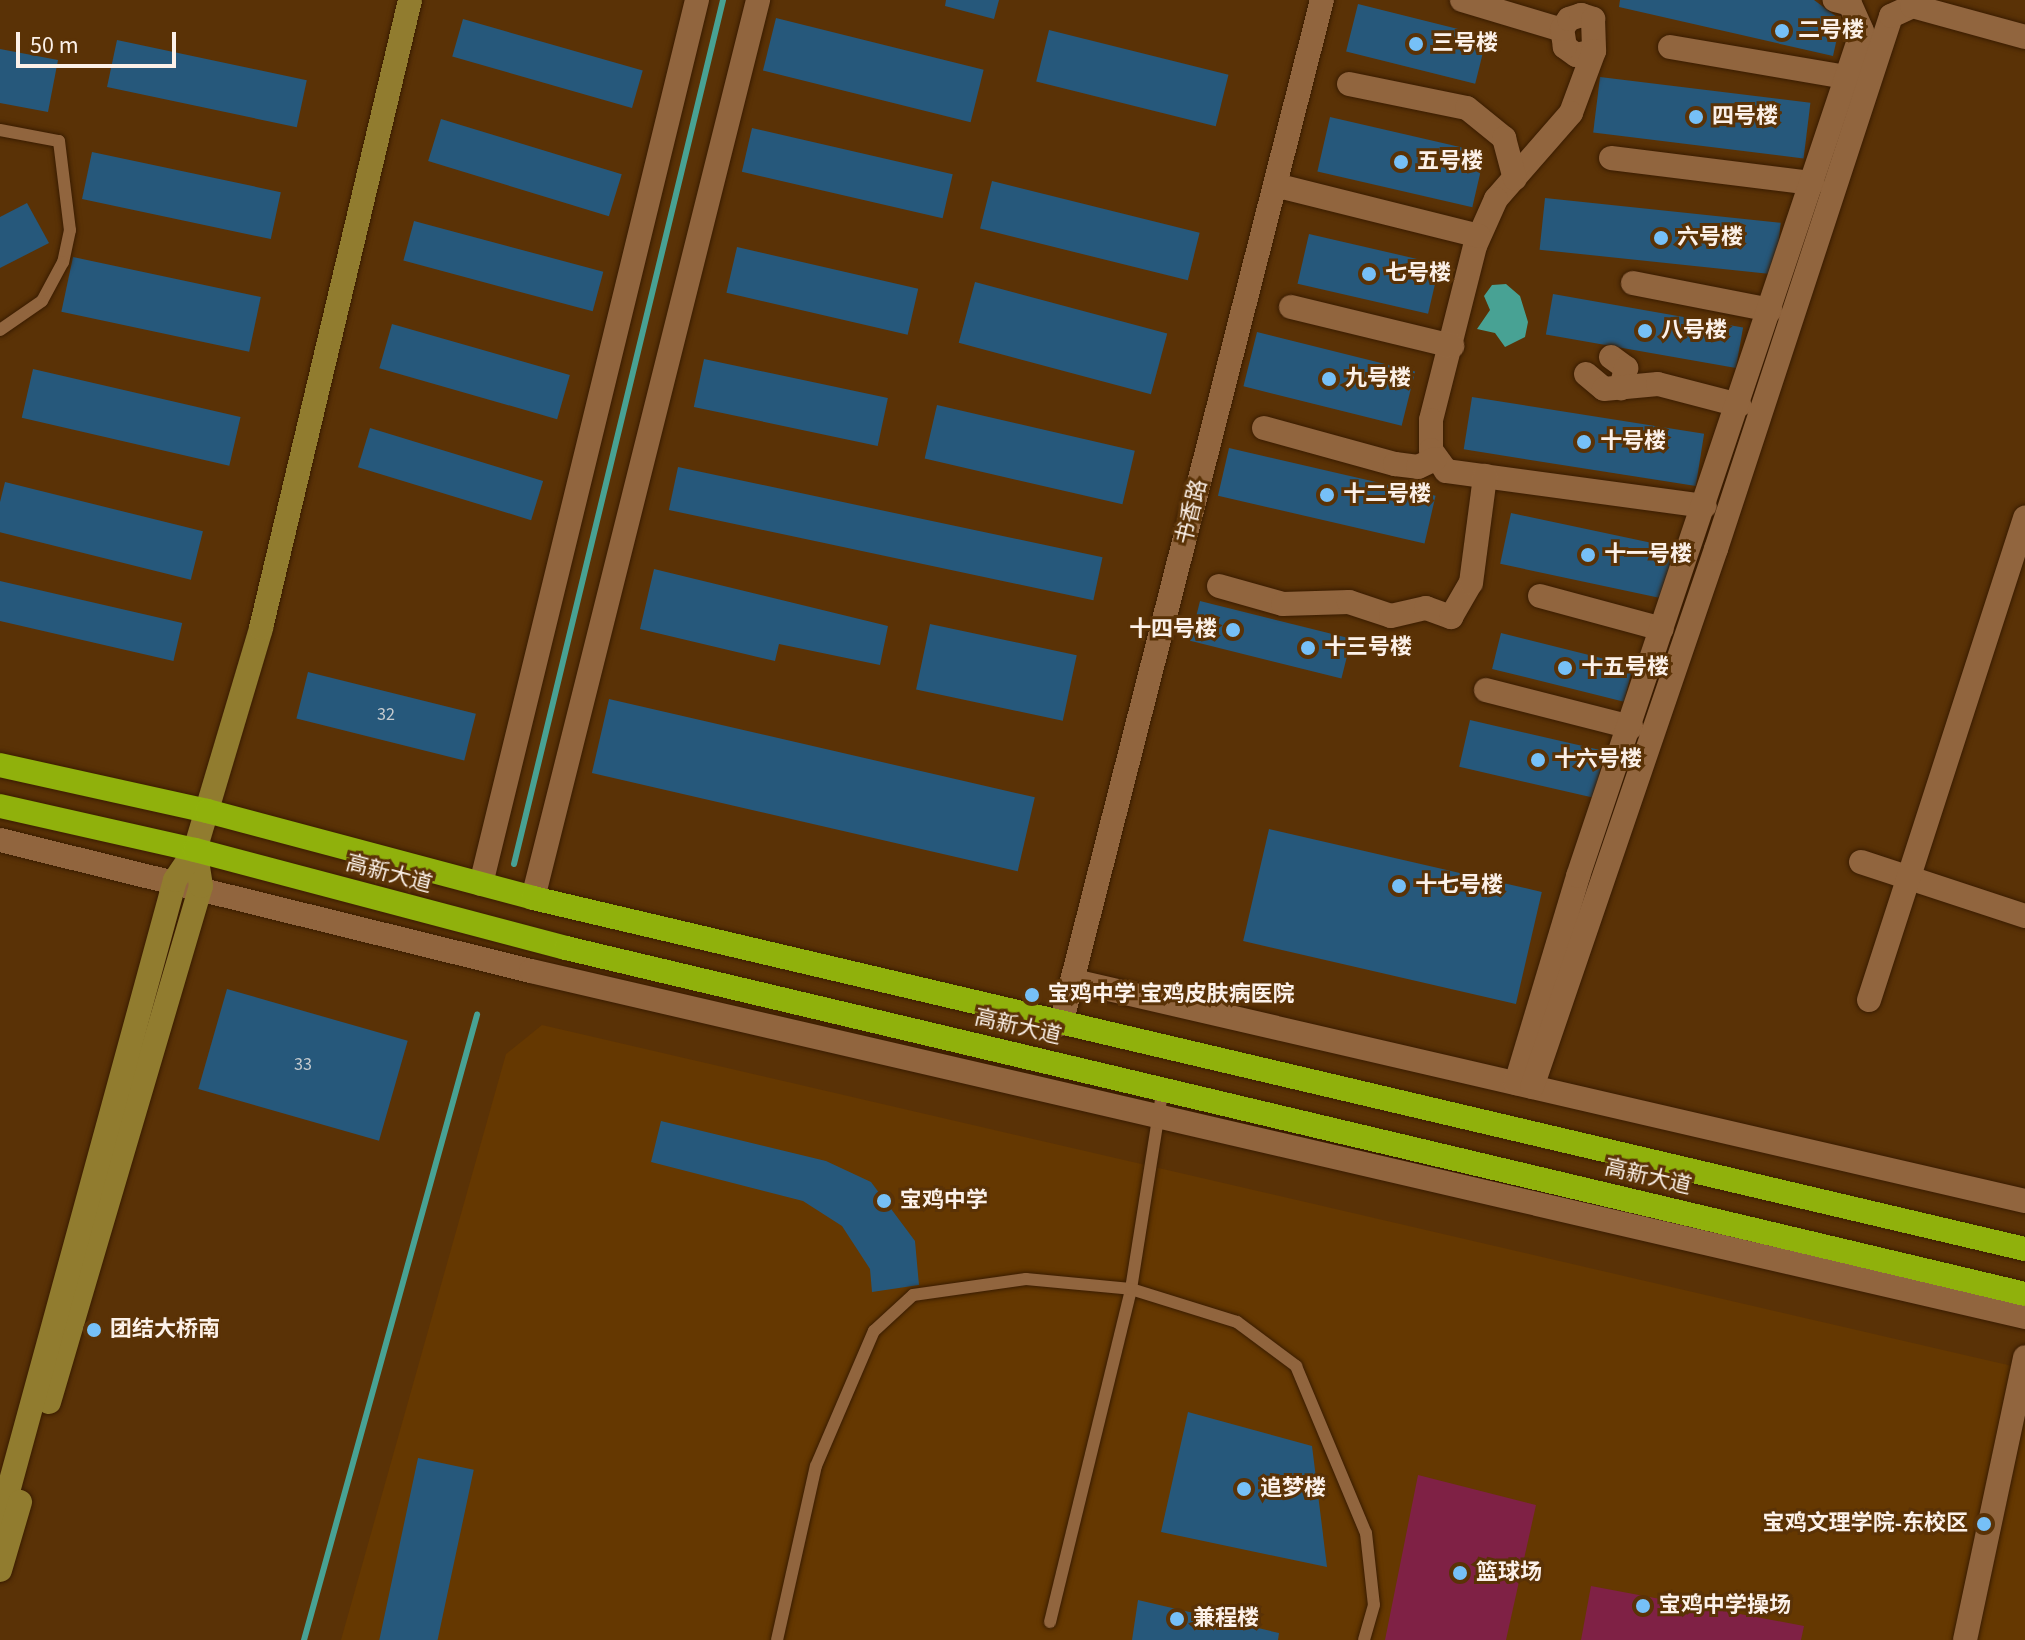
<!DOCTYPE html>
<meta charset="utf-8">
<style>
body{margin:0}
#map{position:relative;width:2025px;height:1640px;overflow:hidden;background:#5a3206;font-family:"Source Sans 3","Noto Sans SC",sans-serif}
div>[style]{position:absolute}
.built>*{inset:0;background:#653801}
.green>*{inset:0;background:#7f2145}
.water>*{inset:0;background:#48a294}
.stream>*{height:6px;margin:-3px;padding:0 3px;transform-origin:3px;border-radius:3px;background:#48a294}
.building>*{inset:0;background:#26587b;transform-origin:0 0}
.roads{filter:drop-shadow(0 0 2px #391c00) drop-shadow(0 0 2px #391c00)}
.lane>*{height:12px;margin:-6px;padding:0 6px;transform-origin:6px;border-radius:6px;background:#91653e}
.street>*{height:24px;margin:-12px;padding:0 12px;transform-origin:12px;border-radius:12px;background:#91653e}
.secondary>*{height:24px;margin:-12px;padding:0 12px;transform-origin:12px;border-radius:12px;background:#917c2f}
.highway>*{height:24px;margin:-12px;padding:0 12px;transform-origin:12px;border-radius:12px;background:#90b10c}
.dots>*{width:22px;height:22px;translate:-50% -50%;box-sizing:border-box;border:4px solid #5a3206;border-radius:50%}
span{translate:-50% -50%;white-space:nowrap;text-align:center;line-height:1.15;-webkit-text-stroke:6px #5a3206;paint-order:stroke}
.number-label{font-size:18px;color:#c6cbce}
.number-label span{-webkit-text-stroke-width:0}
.poi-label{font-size:22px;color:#fcf1e9;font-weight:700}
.left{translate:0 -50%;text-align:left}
.right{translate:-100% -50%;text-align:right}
.street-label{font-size:22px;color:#fcf1e9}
.scale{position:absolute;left:16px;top:32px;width:160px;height:36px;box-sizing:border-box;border:4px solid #fcf1e9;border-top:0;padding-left:10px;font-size:24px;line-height:28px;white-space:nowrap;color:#fcf1e9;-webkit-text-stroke:6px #5a3206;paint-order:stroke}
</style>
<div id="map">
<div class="built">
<i style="clip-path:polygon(542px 1025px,2025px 1369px,2025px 1640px,341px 1640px,506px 1054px)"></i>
</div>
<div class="green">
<i style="clip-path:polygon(1418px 1475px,1536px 1505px,1506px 1640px,1385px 1640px)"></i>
<i style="clip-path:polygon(1591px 1586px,1804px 1626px,1801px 1640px,1581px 1640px)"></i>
</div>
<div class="water">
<i style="clip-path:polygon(1506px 284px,1520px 296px,1528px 322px,1525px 337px,1505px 347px,1495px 333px,1477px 329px,1490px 310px,1484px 296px,1492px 285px)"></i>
</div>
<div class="stream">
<i style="left:514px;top:864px;width:889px;rotate:-76.4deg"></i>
<i style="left:304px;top:1640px;width:649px;rotate:-74.53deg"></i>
</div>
<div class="building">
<i style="clip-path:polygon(946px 0,999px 0,994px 19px,945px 6px)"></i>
<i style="clip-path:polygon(1620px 0,1814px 0,1841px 20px,1833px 56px,1619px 7px)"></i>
<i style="left:1358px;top:4px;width:133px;height:49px;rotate:14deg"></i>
<i style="left:776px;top:18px;width:214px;height:54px;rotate:14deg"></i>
<i style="left:463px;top:19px;width:187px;height:39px;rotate:16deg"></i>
<i style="left:1049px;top:30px;width:185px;height:53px;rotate:14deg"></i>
<i style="left:117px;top:40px;width:194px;height:48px;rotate:12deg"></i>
<i style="clip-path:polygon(0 49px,58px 60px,48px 112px,0 103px)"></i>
<i style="left:1600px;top:77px;width:212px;height:56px;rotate:7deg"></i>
<i style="left:1330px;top:117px;width:159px;height:56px;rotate:13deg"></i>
<i style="left:441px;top:119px;width:189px;height:44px;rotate:17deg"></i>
<i style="left:752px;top:128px;width:206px;height:45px;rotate:13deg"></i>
<i style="left:92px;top:152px;width:193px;height:48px;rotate:12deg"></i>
<i style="left:992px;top:181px;width:214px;height:49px;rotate:14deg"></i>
<i style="left:1545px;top:198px;width:237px;height:52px;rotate:6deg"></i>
<i style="clip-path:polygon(27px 203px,49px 243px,0 268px,0 217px)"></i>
<i style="left:414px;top:221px;width:196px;height:41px;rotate:15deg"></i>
<i style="left:1309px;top:234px;width:134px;height:51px;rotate:13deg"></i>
<i style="left:737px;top:247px;width:186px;height:47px;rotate:13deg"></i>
<i style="left:73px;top:257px;width:192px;height:56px;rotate:12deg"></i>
<i style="left:975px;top:282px;width:199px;height:63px;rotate:15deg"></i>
<i style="left:1553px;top:294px;width:193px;height:41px;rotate:10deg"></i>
<i style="left:392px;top:324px;width:185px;height:46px;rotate:16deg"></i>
<i style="left:1257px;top:332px;width:163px;height:56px;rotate:14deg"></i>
<i style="left:704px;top:359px;width:188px;height:49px;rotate:12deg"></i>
<i style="left:33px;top:369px;width:213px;height:50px;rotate:13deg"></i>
<i style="left:1472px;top:397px;width:235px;height:53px;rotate:9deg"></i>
<i style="left:937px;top:405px;width:203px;height:55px;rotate:13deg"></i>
<i style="left:370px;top:428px;width:181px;height:41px;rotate:17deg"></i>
<i style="left:1229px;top:448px;width:212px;height:49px;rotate:13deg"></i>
<i style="left:678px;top:467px;width:434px;height:44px;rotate:12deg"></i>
<i style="left:5px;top:482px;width:204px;height:50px;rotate:14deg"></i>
<i style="left:1511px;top:513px;width:166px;height:52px;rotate:12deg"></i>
<i style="clip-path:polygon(654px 569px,888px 626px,880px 665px,779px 644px,775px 661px,640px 629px)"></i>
<i style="left:0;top:581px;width:187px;height:39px;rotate:13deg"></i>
<i style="left:1200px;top:601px;width:156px;height:41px;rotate:14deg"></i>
<i style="left:930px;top:624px;width:150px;height:67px;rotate:12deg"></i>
<i style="left:1501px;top:633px;width:136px;height:37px;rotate:14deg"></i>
<i style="left:308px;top:672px;width:173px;height:48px;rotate:14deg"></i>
<i style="left:609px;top:699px;width:437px;height:76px;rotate:13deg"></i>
<i style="left:1470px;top:720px;width:138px;height:48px;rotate:13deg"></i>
<i style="left:1269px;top:829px;width:280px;height:115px;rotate:13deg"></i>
<i style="left:227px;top:989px;width:188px;height:104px;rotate:16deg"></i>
<i style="clip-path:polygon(661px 1121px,826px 1161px,871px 1182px,915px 1241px,919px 1285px,872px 1292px,870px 1269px,842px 1226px,803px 1201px,651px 1162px)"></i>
<i style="clip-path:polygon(1188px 1412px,1312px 1446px,1327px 1567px,1161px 1532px)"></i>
<i style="left:418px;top:1458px;width:57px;height:188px;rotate:12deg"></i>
<i style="clip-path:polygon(1138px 1600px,1279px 1633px,1278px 1640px,1132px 1640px)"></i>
</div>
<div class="roads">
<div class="lane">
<i style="left:0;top:130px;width:60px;rotate:10.6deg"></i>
<i style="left:59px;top:141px;width:90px;rotate:83deg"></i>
<i style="left:70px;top:230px;width:33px;rotate:102deg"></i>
<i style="left:63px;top:262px;width:44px;rotate:118.3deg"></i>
<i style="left:42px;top:301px;width:51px;rotate:145.4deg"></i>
<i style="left:1050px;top:1622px;width:343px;rotate:-76.3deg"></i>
<i style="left:1131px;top:1289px;width:204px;rotate:-81deg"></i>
<i style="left:777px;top:1640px;width:178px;rotate:-77.4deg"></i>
<i style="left:816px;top:1466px;width:147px;rotate:-66.8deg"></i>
<i style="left:874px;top:1331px;width:53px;rotate:-42.7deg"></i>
<i style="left:913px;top:1295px;width:114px;rotate:-8.1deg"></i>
<i style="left:1026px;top:1279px;width:105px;rotate:5.4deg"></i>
<i style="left:1131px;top:1289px;width:111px;rotate:17.3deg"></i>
<i style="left:1237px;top:1322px;width:74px;rotate:36.7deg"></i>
<i style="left:1296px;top:1366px;width:181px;rotate:67.3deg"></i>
<i style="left:1366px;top:1533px;width:72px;rotate:83.7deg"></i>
<i style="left:1374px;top:1605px;width:36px;rotate:106deg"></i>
</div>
<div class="street">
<i style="left:1462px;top:0;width:104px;rotate:16.7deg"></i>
<i style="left:1670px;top:47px;width:179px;rotate:9.7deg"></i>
<i style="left:1594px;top:51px;width:18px;rotate:167deg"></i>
<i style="left:1576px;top:55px;width:14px;rotate:-144deg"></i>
<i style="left:1565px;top:47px;width:18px;rotate:-99deg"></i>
<i style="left:1562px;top:29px;width:12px;rotate:-55deg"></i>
<i style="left:1569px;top:19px;width:13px;rotate:-18deg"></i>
<i style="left:1581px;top:15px;width:13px;rotate:18deg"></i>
<i style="left:1593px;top:19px;width:32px;rotate:88deg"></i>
<i style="left:1594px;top:51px;width:66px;rotate:110.4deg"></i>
<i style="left:1571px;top:113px;width:114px;rotate:131.1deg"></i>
<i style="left:1496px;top:199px;width:51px;rotate:114.1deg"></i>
<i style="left:1475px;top:246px;width:179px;rotate:104.2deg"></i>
<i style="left:1431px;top:420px;width:30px;rotate:90deg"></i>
<i style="left:1431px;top:450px;width:26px;rotate:54deg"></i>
<i style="left:1446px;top:471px;width:261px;rotate:7.7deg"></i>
<i style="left:1349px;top:84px;width:120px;rotate:11.5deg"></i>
<i style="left:1467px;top:108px;width:48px;rotate:39deg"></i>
<i style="left:1504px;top:138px;width:42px;rotate:75deg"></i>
<i style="left:1611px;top:158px;width:203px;rotate:7.1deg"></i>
<i style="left:1275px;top:185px;width:210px;rotate:14deg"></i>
<i style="left:1633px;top:283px;width:140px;rotate:11.1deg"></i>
<i style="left:1291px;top:307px;width:166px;rotate:13.6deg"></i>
<i style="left:1611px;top:357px;width:19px;rotate:36deg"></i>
<i style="left:1626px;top:368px;width:21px;rotate:104deg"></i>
<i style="left:1586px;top:374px;width:23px;rotate:40deg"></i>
<i style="left:1604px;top:389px;width:54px;rotate:-5.3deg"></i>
<i style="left:1658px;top:384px;width:84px;rotate:14.5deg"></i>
<i style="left:1264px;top:428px;width:136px;rotate:15.4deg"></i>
<i style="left:1395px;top:464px;width:23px;rotate:7deg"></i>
<i style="left:1418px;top:467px;width:19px;rotate:-25deg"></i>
<i style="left:1219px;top:586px;width:66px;rotate:15.7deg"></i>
<i style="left:1283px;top:604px;width:66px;rotate:-1.7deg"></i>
<i style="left:1349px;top:602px;width:44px;rotate:18.4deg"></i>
<i style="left:1391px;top:616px;width:36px;rotate:-13deg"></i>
<i style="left:1426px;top:608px;width:27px;rotate:20deg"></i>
<i style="left:1451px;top:617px;width:39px;rotate:-60deg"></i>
<i style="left:1471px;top:583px;width:108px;rotate:-82.5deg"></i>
<i style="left:1540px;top:596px;width:126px;rotate:15.1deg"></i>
<i style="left:1486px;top:690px;width:150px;rotate:14.3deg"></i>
<i style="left:0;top:840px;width:547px;rotate:13.86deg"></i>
<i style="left:531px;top:971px;width:1534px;rotate:13.04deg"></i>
<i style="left:1861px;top:862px;width:173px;rotate:18.2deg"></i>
<i style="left:481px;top:884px;width:910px;rotate:-76.27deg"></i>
<i style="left:533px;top:898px;width:926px;rotate:-75.93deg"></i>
<i style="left:1074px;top:981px;width:976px;rotate:13.03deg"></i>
<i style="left:1869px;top:1000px;width:507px;rotate:-72.07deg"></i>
<i style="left:1061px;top:1024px;width:1057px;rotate:-75.7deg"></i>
<i style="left:1516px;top:1083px;width:216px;rotate:-73.3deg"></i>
<i style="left:1578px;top:876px;width:891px;rotate:-71.42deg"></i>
<i style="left:1862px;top:31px;width:30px;rotate:-114deg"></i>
<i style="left:1850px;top:4px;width:16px;rotate:-165deg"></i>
<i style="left:1532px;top:1087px;width:569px;rotate:-71.12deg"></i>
<i style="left:1716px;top:549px;width:561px;rotate:-71.82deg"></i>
<i style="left:1891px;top:16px;width:23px;rotate:-25deg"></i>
<i style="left:1912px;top:6px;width:117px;rotate:15.3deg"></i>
<i style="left:1965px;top:1640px;width:289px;rotate:-78deg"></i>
</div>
<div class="secondary">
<i style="left:49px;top:1402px;width:538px;rotate:-73.59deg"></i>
<i style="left:201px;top:886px;width:36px;rotate:-99deg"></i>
<i style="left:0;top:1521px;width:664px;rotate:-74.73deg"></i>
<i style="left:175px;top:880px;width:36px;rotate:-56deg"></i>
<i style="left:195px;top:850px;width:232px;rotate:-73.4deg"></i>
<i style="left:261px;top:628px;width:645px;rotate:-76.65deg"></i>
<i style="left:0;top:1570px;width:71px;rotate:-73.6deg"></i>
</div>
<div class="highway">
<i style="left:0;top:765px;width:212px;rotate:12.5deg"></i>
<i style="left:207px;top:811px;width:337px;rotate:14.9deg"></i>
<i style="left:533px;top:898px;width:1533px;rotate:13.24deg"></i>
<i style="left:0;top:806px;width:200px;rotate:12.7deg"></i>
<i style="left:195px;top:850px;width:384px;rotate:14.8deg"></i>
<i style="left:566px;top:948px;width:1499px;rotate:13.34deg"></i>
</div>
</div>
<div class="dots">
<i style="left:1782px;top:31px;background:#76c0f7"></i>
<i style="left:1416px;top:44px;background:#76c0f7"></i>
<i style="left:1696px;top:117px;background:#76c0f7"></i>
<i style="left:1401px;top:162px;background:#76c0f7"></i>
<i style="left:1661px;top:238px;background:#76c0f7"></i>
<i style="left:1369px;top:274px;background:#76c0f7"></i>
<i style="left:1645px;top:331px;background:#76c0f7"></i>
<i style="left:1329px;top:379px;background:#76c0f7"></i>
<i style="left:1584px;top:442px;background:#76c0f7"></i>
<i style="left:1327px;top:495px;background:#76c0f7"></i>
<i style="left:1588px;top:555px;background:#76c0f7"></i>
<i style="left:1233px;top:630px;background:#76c0f7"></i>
<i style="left:1308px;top:648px;background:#76c0f7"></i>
<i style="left:1565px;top:668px;background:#76c0f7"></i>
<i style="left:1538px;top:760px;background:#76c0f7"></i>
<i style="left:1399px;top:886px;background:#76c0f7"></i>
<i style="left:1032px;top:995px;background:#76c0f7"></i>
<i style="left:884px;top:1201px;background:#76c0f7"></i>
<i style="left:94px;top:1330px;background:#76c0f7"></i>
<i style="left:1244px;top:1489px;background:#76c0f7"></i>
<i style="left:1984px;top:1524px;background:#76c0f7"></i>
<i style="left:1460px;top:1573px;background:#76c0f7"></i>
<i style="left:1643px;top:1606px;background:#76c0f7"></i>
<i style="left:1177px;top:1619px;background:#76c0f7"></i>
</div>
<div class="number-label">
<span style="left:386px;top:715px">32</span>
<span style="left:303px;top:1065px">33</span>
</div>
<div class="poi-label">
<span class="left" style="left:1798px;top:31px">二号楼</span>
<span class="left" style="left:1432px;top:44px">三号楼</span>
<span class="left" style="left:1712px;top:117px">四号楼</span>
<span class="left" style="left:1417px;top:162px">五号楼</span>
<span class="left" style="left:1677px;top:238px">六号楼</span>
<span class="left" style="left:1385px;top:274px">七号楼</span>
<span class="left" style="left:1661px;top:331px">八号楼</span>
<span class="left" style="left:1345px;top:379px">九号楼</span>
<span class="left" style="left:1600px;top:442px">十号楼</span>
<span class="left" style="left:1343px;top:495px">十二号楼</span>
<span class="left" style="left:1604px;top:555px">十一号楼</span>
<span class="right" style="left:1217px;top:630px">十四号楼</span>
<span class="left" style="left:1324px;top:648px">十三号楼</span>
<span class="left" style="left:1581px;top:668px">十五号楼</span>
<span class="left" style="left:1554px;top:760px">十六号楼</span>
<span class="left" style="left:1415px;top:886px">十七号楼</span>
<span class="left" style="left:1048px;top:995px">宝鸡中学 宝鸡皮肤病医院</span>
<span class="left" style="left:900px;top:1201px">宝鸡中学</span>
<span class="left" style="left:110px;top:1330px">团结大桥南</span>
<span class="left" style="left:1260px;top:1489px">追梦楼</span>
<span class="right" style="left:1968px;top:1524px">宝鸡文理学院-东校区</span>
<span class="left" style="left:1476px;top:1573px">篮球场</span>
<span class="left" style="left:1659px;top:1606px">宝鸡中学操场</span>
<span class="left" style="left:1193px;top:1619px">兼程楼</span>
</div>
<div class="street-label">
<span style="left:1192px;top:512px;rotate:-76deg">书香路</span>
<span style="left:389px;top:874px;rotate:15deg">高新大道</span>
<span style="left:1018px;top:1027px;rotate:13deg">高新大道</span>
<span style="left:1648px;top:1177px;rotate:13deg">高新大道</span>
</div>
<div class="scale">50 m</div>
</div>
